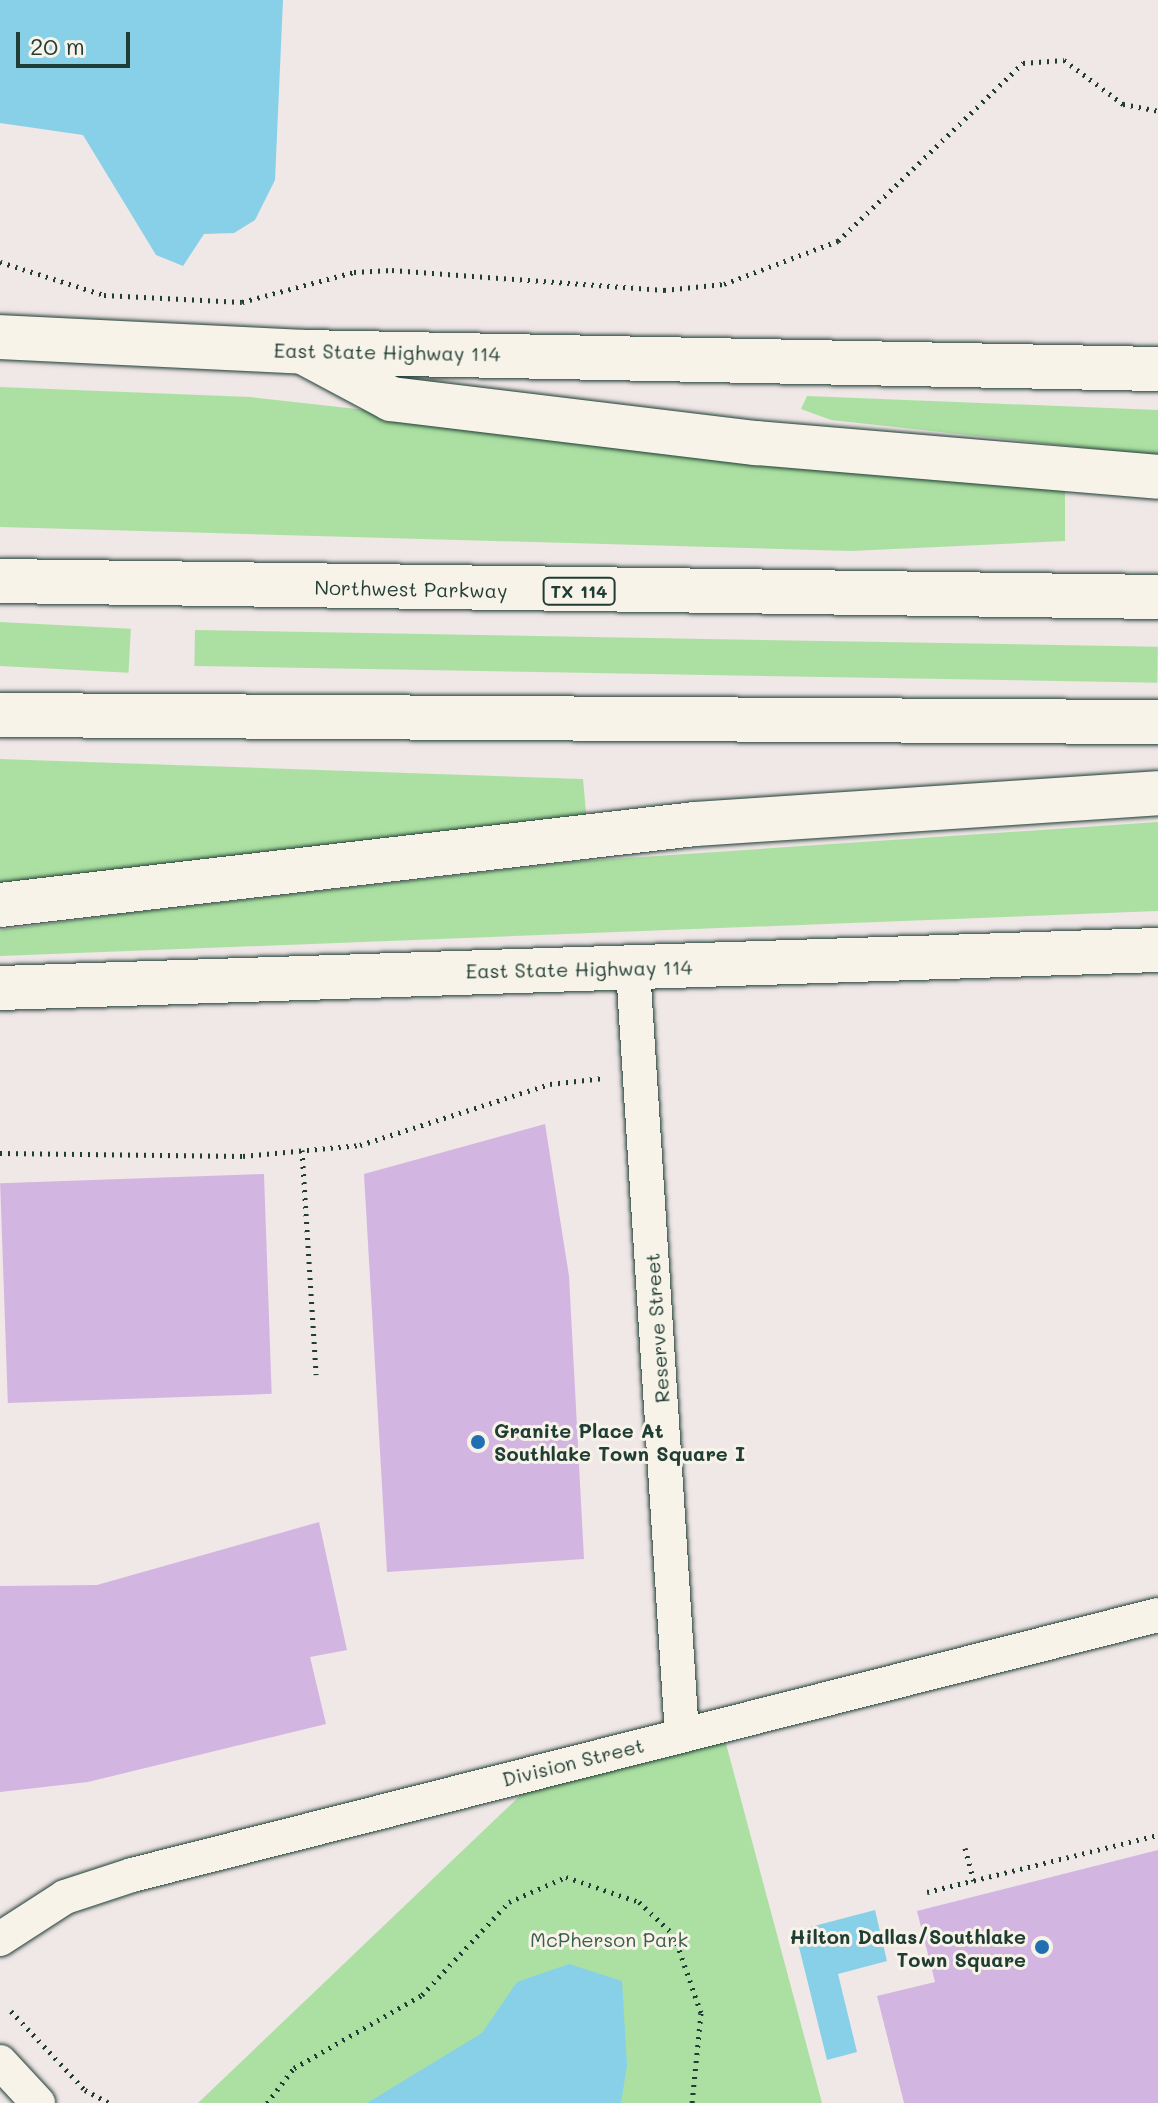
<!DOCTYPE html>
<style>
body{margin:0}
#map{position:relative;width:1158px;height:2103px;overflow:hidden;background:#f0e7e7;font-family:Mali,sans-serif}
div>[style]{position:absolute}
.green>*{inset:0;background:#ace0a2;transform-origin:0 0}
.water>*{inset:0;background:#87d0e8}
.building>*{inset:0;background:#d3b5e2;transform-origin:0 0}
.path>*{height:5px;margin-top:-2.5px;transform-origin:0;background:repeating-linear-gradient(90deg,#1f3d34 0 2px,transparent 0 8px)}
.roads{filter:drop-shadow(0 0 2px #1f3d34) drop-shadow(0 0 2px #1f3d34)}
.minor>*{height:34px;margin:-17px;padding:0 17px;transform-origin:17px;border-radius:17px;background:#f7f3e8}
.secondary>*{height:44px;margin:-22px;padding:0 22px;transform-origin:22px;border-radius:22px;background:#f7f3e8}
.motorway>*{height:44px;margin:-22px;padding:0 22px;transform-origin:22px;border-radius:22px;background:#f7f3e8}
.dots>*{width:22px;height:22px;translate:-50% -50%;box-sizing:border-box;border:4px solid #f7f3e8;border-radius:50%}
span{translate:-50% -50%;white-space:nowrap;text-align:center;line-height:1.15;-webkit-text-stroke:6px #f7f3e8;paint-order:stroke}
.shield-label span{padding:2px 6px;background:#f7f3e8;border:2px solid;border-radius:6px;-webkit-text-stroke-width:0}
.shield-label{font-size:18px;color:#1f3d34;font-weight:700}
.street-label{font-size:20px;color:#1f3d34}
.poi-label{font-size:20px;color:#1f3d34;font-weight:700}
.left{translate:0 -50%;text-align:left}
.right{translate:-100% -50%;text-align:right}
.park-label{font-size:20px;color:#3b5e4a}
.scale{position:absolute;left:16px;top:32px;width:114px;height:36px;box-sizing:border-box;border:4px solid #1f3d34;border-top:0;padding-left:10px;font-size:24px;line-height:28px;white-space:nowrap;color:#1f3d34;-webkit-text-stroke:6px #f7f3e8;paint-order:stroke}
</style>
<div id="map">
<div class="green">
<i style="clip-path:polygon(0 387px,250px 397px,1065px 489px,1065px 541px,851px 551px,0 527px)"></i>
<i style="clip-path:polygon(807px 396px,1158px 410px,1158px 456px,831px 420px,801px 409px)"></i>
<i style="left:0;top:622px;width:131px;height:44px;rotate:3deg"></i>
<i style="left:195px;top:630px;width:963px;height:36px;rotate:1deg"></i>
<i style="clip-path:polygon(0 759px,583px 779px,587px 824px,0 887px)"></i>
<i style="clip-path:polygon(1158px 822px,1158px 911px,0 956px,0 930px,121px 914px,583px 861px)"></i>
<i style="clip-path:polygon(721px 1725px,822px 2103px,198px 2103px,549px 1768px)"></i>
</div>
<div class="water">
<i style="clip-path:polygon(0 0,283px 0,275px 180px,255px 220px,234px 233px,204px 234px,183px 266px,156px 255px,83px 135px,0 123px)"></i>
<i style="clip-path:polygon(875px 1910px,887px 1961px,838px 1974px,857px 2052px,827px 2060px,795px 1931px)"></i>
<i style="clip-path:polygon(569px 1964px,622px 1981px,627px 2065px,621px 2103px,367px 2103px,482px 2033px,517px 1982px)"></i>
</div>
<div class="building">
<i style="clip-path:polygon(545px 1124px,569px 1276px,584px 1559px,387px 1572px,364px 1174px)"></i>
<i style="left:264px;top:1174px;width:220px;height:264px;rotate:88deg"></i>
<i style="clip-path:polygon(319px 1522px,347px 1650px,310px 1657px,326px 1724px,88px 1782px,0 1792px,0 1586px,97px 1585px)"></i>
<i style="clip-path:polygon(1158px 1850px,1158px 2103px,904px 2103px,877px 1996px,935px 1982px,917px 1911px)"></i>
</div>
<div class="path">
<i style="left:0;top:262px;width:109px;rotate:17.6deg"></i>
<i style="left:104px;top:295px;width:138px;rotate:2.9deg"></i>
<i style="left:242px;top:302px;width:116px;rotate:-15deg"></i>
<i style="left:354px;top:272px;width:38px;rotate:-3deg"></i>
<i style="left:392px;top:270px;width:273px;rotate:4.2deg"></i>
<i style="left:664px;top:290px;width:60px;rotate:-5.7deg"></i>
<i style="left:724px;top:284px;width:122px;rotate:-20.7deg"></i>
<i style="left:838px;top:241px;width:257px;rotate:-43.9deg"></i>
<i style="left:1023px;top:63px;width:41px;rotate:-4.2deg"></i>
<i style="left:1064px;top:60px;width:74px;rotate:36.7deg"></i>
<i style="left:1123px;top:104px;width:36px;rotate:11deg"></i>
<i style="left:302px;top:1150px;width:225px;rotate:86.4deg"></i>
<i style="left:0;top:1153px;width:243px;rotate:0.7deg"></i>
<i style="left:243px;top:1156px;width:118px;rotate:-5.4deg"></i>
<i style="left:360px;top:1145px;width:200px;rotate:-17.8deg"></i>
<i style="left:550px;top:1084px;width:54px;rotate:-6.3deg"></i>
<i style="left:965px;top:1848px;width:34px;rotate:75deg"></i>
<i style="left:927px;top:1892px;width:238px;rotate:-13.9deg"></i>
<i style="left:11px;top:2011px;width:108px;rotate:46.9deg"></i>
<i style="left:85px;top:2090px;width:27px;rotate:28deg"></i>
<i style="left:267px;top:2103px;width:44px;rotate:-52.4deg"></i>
<i style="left:294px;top:2068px;width:147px;rotate:-29.7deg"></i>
<i style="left:422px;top:1995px;width:127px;rotate:-46.9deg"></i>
<i style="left:509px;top:1902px;width:62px;rotate:-23.7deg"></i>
<i style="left:566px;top:1877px;width:77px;rotate:18.9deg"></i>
<i style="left:639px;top:1902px;width:48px;rotate:43.3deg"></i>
<i style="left:674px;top:1935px;width:83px;rotate:70.9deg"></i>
<i style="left:701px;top:2013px;width:90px;rotate:95.7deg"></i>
</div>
<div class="roads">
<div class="minor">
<i style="left:633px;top:969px;width:768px;rotate:86.34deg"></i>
<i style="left:0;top:1939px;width:77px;rotate:-32.9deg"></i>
<i style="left:65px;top:1897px;width:71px;rotate:-18.2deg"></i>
<i style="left:132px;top:1875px;width:1058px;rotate:-14.22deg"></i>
<i style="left:0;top:2062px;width:56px;rotate:47.2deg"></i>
</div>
<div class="secondary">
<i style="left:0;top:337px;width:303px;rotate:2.8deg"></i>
<i style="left:303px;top:352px;width:855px;rotate:1.14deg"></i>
<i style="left:0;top:988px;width:1159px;rotate:-1.88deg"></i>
</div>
<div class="motorway">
<i style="left:303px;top:352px;width:100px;rotate:28.1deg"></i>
<i style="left:391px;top:399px;width:368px;rotate:6.9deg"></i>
<i style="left:756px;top:443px;width:403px;rotate:4.8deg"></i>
<i style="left:0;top:581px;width:1158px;rotate:0.79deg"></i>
<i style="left:0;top:715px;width:1158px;rotate:0.35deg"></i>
<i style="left:0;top:905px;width:700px;rotate:-6.65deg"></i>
<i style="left:695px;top:824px;width:464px;rotate:-3.8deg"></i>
</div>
</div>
<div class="dots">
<i style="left:478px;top:1442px;background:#1f6fb2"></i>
<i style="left:1042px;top:1947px;background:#1f6fb2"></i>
</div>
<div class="shield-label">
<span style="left:579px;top:591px">TX 114</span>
</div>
<div class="street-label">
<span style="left:387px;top:352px;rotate:1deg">East State Highway 114</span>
<span style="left:411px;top:589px;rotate:1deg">Northwest Parkway</span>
<span style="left:579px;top:969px;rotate:-1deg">East State Highway 114</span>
<span style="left:657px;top:1328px;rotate:-94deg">Reserve Street</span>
<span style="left:573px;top:1762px;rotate:-14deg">Division Street</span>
</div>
<div class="poi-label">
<span class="left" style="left:494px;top:1442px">Granite Place At<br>Southlake Town Square I</span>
<span class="right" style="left:1026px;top:1948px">Hilton Dallas/Southlake<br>Town Square</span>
</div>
<div class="park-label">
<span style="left:609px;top:1939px">McPherson Park</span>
</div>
<div class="scale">20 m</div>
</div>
